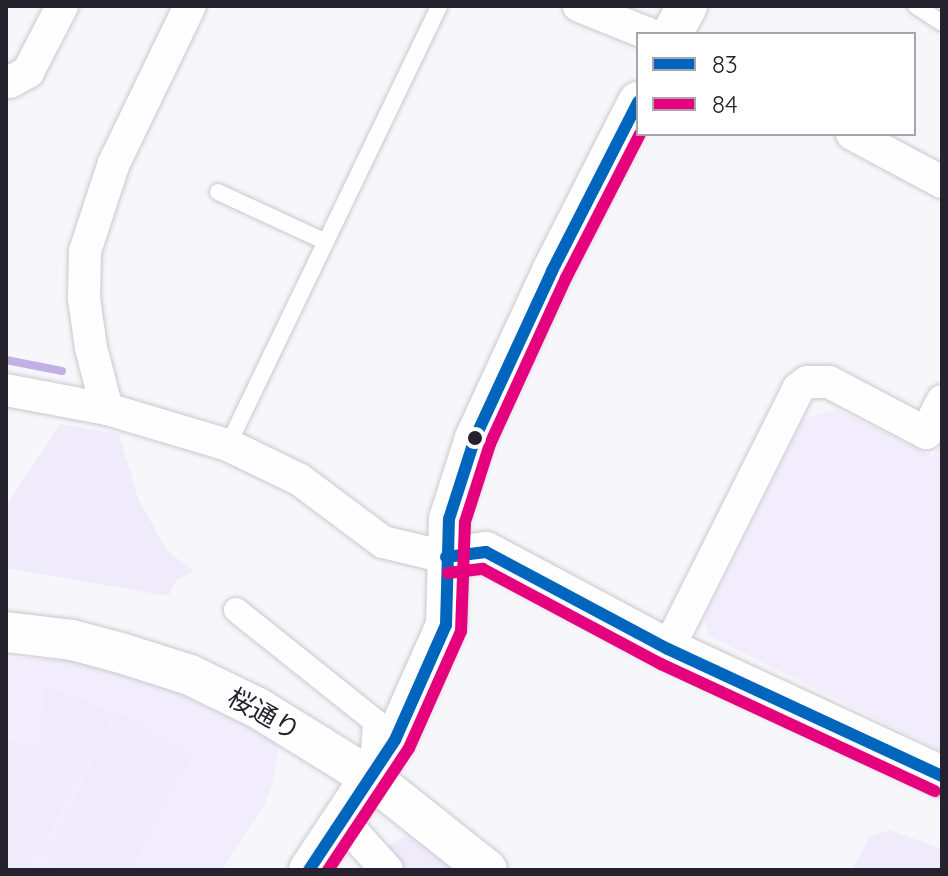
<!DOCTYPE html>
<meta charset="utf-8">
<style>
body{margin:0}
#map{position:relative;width:948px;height:876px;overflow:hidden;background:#f7f6fa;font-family:Quicksand,"Noto Sans JP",sans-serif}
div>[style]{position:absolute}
.built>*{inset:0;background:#f1edfc}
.green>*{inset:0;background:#efebfb}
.stream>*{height:8px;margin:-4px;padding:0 4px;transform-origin:4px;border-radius:4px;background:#c0b0e4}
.roads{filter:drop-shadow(0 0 2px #cac8cf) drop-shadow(0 0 2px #cac8cf)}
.service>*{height:16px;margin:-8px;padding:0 8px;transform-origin:8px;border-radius:8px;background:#fefefe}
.pedestrian>*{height:24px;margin:-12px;padding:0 12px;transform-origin:12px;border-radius:12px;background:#fefefe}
.minor>*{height:32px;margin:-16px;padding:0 16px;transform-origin:16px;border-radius:16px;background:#fefefe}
.tertiary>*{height:40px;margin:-20px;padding:0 20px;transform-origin:20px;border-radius:20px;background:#fefefe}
.bus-1>*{height:12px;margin:-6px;padding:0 6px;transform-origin:6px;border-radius:6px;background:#0065bd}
.bus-2>*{height:12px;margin:-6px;padding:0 6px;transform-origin:6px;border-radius:6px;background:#e5007d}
.dots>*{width:22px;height:22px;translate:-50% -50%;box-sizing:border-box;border:4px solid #fff;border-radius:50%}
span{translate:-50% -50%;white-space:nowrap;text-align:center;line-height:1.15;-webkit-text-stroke:6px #fff;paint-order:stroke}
.street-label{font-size:26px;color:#25212d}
.frame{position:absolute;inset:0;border:8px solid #25212d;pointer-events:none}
.legend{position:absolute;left:636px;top:32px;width:280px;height:104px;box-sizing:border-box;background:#fff;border:2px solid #a8a6ab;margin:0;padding:10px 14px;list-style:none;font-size:24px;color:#25212d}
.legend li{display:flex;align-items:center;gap:16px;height:40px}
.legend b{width:40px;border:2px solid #a8a6ab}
</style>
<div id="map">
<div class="built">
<i style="clip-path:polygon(836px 409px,933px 456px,942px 439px,942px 751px,709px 636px,704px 620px,804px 419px)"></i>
<i style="clip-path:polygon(6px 657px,70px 660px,159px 683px,279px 743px,273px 783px,264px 806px,222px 870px,6px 870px)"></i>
</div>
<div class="green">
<i style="clip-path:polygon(60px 424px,119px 434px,138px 498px,167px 551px,194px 571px,177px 580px,168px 596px,6px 568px,6px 506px)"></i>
<i style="clip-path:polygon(45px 685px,115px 713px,31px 866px,38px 870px,6px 870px,6px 741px,39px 743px)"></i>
<i style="clip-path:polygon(119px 714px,193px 753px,131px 870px,65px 870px,42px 858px)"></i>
<i style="clip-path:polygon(890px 830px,942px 849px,942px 870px,852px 870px,869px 837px)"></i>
<i style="clip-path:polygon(407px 835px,455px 870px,401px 870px,382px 849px)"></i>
</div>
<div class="stream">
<i style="left:6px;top:360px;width:57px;rotate:11.1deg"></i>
</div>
<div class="roads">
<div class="service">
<i style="left:916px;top:6px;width:31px;rotate:33deg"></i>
<i style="left:218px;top:192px;width:119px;rotate:24.8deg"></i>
<i style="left:228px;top:445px;width:487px;rotate:-64.3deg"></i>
</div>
<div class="pedestrian">
<i style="left:236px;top:610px;width:178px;rotate:38.6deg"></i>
<i style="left:375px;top:721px;width:46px;rotate:93.7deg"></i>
</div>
<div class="minor">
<i style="left:579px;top:6px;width:75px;rotate:21.8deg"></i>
<i style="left:6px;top:80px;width:4px;rotate:27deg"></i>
<i style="left:10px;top:82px;width:21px;rotate:-29deg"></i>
<i style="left:28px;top:72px;width:74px;rotate:-62.7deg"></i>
<i style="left:852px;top:134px;width:102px;rotate:28.1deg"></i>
<i style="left:6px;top:390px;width:103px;rotate:10.7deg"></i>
<i style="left:107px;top:409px;width:126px;rotate:16.6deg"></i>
<i style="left:228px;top:445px;width:80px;rotate:25.9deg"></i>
<i style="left:300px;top:480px;width:104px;rotate:36.8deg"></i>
<i style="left:383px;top:542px;width:65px;rotate:13.4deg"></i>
<i style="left:107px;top:409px;width:63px;rotate:-104.7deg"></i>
<i style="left:91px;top:348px;width:50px;rotate:-98deg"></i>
<i style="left:84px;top:298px;width:47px;rotate:-88.8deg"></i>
<i style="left:85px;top:251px;width:93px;rotate:-71.8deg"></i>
<i style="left:114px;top:163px;width:174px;rotate:-64.2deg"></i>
<i style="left:668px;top:649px;width:291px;rotate:-63.4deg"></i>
<i style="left:798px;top:389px;width:11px;rotate:-38deg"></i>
<i style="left:807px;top:382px;width:22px"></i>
<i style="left:829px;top:382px;width:110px;rotate:27.7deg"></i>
<i style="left:926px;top:433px;width:36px;rotate:-63deg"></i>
<i style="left:343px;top:821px;width:66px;rotate:48.1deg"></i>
</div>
<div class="tertiary">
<i style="left:672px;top:34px;width:32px;rotate:-62deg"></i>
<i style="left:446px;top:557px;width:40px;rotate:-7.1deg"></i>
<i style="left:486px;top:552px;width:206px;rotate:28.1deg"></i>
<i style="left:668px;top:649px;width:302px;rotate:24.9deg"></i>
<i style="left:6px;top:632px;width:66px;rotate:6.9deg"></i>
<i style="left:72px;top:640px;width:51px;rotate:14.9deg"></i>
<i style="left:121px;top:653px;width:72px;rotate:17.7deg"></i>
<i style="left:190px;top:675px;width:76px;rotate:25.9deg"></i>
<i style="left:258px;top:708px;width:133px;rotate:31.8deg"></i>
<i style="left:371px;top:778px;width:148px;rotate:38.4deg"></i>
<i style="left:309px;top:870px;width:156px;rotate:-56.5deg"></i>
<i style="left:395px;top:740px;width:126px;rotate:-66.1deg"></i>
<i style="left:446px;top:625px;width:106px;rotate:-88.4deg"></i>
<i style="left:449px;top:519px;width:85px;rotate:-72.2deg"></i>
<i style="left:475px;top:438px;width:184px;rotate:-65.2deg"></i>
<i style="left:552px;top:271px;width:190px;rotate:-63deg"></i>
</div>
</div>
<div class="bus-1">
<i style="left:446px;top:557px;width:40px;rotate:-7.1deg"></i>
<i style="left:486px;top:552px;width:206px;rotate:28.1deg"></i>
<i style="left:668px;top:649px;width:302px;rotate:24.9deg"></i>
<i style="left:309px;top:870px;width:156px;rotate:-56.5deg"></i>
<i style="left:395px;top:740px;width:126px;rotate:-66.1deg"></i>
<i style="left:446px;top:625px;width:106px;rotate:-88.4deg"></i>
<i style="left:449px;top:519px;width:85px;rotate:-72.2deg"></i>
<i style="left:475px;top:438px;width:184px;rotate:-65.2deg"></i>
<i style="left:552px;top:271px;width:190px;rotate:-63deg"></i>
</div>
<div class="bus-2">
<i style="left:448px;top:573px;width:35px;rotate:-7deg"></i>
<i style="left:483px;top:569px;width:202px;rotate:28.1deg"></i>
<i style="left:661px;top:664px;width:302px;rotate:24.9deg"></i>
<i style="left:328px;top:870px;width:146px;rotate:-56.4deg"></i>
<i style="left:409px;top:748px;width:128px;rotate:-66deg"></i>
<i style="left:461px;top:631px;width:109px;rotate:-87.9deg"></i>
<i style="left:465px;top:522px;width:82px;rotate:-72.2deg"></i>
<i style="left:490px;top:444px;width:183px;rotate:-65.4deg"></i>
<i style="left:566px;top:278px;width:162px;rotate:-62.8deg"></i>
</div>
<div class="dots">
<i style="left:475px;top:438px;background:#25212d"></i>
</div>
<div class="street-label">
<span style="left:264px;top:714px;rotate:29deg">桜通り</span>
</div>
<div class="frame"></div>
<ul class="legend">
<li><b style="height:10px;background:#0065bd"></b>83</li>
<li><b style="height:10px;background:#e5007d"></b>84</li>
</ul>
</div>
